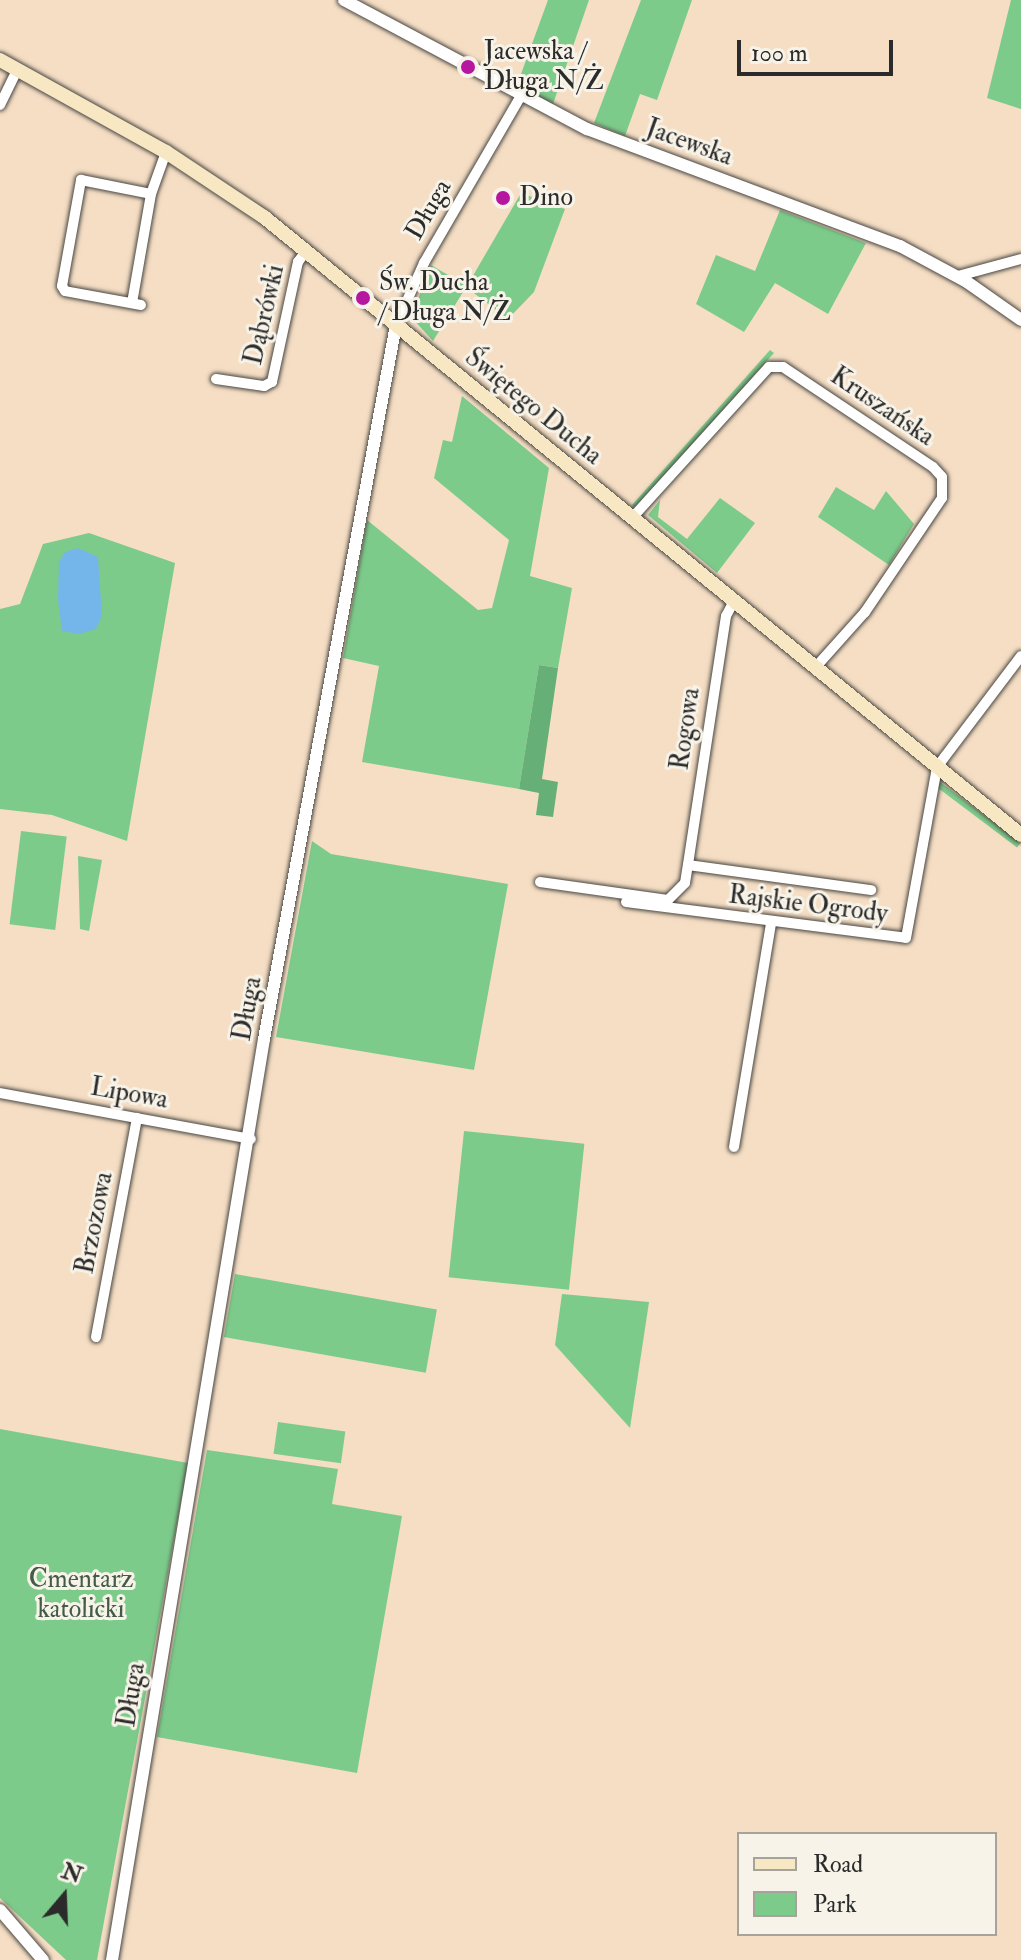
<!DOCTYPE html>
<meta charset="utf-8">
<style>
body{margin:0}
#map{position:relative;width:1021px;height:1960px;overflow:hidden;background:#f5dec4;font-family:"IM FELL Double Pica",serif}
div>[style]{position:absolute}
.green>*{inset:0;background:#7dcb8b;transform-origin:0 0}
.forest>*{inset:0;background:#66af77}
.water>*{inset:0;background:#74b6e9}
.roads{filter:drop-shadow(0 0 2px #494642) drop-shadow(0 0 2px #494642)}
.minor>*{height:10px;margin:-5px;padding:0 5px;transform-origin:5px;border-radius:5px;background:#fff}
.tertiary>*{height:12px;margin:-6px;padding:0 6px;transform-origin:6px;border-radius:6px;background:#fff}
.secondary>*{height:14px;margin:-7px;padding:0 7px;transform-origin:7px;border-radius:7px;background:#f7e8c3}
.dots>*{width:22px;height:22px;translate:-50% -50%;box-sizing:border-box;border:4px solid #f7f3e8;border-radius:50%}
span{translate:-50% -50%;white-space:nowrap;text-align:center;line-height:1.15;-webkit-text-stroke:6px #f7f3e8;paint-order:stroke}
.poi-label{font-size:26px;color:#2b2b2b}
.left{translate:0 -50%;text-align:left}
.street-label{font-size:26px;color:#2b2b2b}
.park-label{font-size:26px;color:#445b48}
.legend{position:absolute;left:737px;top:1832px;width:260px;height:104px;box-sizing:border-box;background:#f7f3e8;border:2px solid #a5a39c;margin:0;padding:10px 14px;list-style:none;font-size:24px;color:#2b2b2b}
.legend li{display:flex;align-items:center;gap:16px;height:40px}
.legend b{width:40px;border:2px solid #a5a39c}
.north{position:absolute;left:24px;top:1856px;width:80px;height:80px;-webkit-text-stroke:6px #f7f3e8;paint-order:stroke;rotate:19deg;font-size:22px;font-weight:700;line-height:32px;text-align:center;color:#2b2b2b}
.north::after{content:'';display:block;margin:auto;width:28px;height:36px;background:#2b2b2b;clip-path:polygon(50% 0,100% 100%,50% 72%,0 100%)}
.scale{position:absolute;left:737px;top:40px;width:156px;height:36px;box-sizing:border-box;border:4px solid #2b2b2b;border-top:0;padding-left:10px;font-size:24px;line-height:28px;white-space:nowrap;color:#2b2b2b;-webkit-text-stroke:6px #f7f3e8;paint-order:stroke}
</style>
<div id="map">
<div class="green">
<i style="clip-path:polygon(548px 0,589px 0,553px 104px,517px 85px)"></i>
<i style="clip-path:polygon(641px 0,692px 0,657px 100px,640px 94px,625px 136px,594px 123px)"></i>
<i style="clip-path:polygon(1011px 0,1021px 0,1021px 109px,987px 98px)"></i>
<i style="clip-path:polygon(521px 193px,565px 209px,534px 292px,508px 319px,466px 287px,433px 341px,411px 317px,431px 265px,467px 286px)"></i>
<i style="clip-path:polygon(780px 210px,866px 243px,828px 314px,775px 283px,744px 332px,696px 304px,716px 255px,755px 271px)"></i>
<i style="clip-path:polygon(770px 350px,774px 353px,635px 508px,632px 505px)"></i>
<i style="clip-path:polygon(462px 396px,549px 468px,530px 576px,572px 588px,558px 668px,539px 665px,519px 789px,362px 762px,379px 666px,343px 658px,367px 520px,478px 610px,492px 608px,509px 540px,434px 478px,443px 440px,452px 442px)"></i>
<i style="clip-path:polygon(836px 487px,874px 510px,886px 491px,914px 524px,889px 565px,818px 517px)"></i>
<i style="clip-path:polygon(720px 498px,755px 523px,717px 573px,648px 515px,660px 500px,658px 517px,687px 539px)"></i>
<i style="clip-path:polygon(89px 533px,175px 563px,127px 841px,52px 815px,0 809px,0 609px,20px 604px,43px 544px)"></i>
<i style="left:936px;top:779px;width:106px;height:6px;rotate:37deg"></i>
<i style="left:21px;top:831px;width:46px;height:94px;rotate:7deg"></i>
<i style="clip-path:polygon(312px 841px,331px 854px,508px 884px,474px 1070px,276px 1037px)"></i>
<i style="clip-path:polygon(78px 856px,102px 860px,89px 931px,80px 929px)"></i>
<i style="left:464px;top:1131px;width:121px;height:147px;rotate:6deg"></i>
<i style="left:235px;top:1274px;width:205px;height:64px;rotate:10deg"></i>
<i style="clip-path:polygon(562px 1294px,649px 1302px,630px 1428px,555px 1345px)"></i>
<i style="left:278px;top:1422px;width:68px;height:32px;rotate:8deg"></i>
<i style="clip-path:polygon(0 1429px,188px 1463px,97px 1960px,66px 1960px,0 1898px)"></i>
<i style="clip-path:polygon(207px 1450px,338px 1469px,332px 1504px,402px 1516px,357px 1773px,157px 1737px)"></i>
</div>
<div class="forest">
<i style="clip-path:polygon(539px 665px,558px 668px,542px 779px,558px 782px,553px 817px,536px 815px,539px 793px,519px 789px)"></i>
</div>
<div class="water">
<i style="clip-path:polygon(78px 548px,98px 557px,102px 616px,96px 629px,78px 634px,62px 631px,58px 600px,59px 562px,65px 552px)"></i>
</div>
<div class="roads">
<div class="minor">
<i style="left:0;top:105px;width:39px;rotate:-64deg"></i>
<i style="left:958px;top:276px;width:65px;rotate:-15.1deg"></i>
<i style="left:132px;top:303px;width:111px;rotate:-80.1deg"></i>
<i style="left:151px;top:194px;width:45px;rotate:-70.3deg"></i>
<i style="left:141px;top:305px;width:77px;rotate:-169.6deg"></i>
<i style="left:65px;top:291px;width:6px;rotate:-121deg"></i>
<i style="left:62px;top:286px;width:108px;rotate:-79.8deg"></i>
<i style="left:81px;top:180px;width:71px;rotate:11.3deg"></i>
<i style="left:396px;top:325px;width:68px;rotate:-65.7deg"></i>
<i style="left:424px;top:263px;width:193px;rotate:-59.9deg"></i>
<i style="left:216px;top:379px;width:49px;rotate:8.3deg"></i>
<i style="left:264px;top:386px;width:9px;rotate:-27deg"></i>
<i style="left:272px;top:382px;width:123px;rotate:-77.8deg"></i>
<i style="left:298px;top:262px;width:14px;rotate:-54deg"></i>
<i style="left:632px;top:518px;width:204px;rotate:-47.8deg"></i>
<i style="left:769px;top:367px;width:14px"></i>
<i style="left:783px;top:367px;width:180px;rotate:33.7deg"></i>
<i style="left:933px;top:467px;width:13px;rotate:48deg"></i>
<i style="left:942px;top:477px;width:21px;rotate:90deg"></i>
<i style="left:942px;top:498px;width:138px;rotate:124deg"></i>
<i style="left:865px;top:612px;width:75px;rotate:131.8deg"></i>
<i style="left:734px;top:601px;width:17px;rotate:118deg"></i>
<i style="left:726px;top:616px;width:252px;rotate:98.7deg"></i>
<i style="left:688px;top:865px;width:185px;rotate:7.8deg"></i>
<i style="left:540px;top:882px;width:129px;rotate:8deg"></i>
<i style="left:668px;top:900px;width:24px;rotate:-45deg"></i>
<i style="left:685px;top:883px;width:18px;rotate:-81deg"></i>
<i style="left:626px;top:902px;width:282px;rotate:7.3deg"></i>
<i style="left:906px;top:938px;width:174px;rotate:-79.7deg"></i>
<i style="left:937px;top:767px;width:139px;rotate:-52.9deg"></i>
<i style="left:0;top:1093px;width:255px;rotate:10.4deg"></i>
<i style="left:734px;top:1147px;width:226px;rotate:-80.6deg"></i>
<i style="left:96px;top:1337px;width:223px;rotate:-79.4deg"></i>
</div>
<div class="tertiary">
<i style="left:344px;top:0;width:275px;rotate:28deg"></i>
<i style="left:587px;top:129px;width:334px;rotate:20.5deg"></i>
<i style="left:900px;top:246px;width:76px;rotate:28.2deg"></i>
<i style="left:967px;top:282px;width:66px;rotate:35.1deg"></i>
<i style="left:0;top:1910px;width:66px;rotate:49.3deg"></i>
<i style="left:112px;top:1960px;width:933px;rotate:-80.63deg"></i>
<i style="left:264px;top:1039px;width:726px;rotate:-79.53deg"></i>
</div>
<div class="secondary">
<i style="left:0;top:60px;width:190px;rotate:29deg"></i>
<i style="left:166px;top:152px;width:118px;rotate:33.6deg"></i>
<i style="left:264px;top:217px;width:977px;rotate:39.23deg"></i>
</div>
</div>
<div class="dots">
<i style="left:468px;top:67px;background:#b5179e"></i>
<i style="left:503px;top:198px;background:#b5179e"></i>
<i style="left:363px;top:298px;background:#b5179e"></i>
</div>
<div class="poi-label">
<span class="left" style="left:484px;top:67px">Jacewska /<br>Długa N/Ż</span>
<span class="left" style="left:519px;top:198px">Dino</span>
<span class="left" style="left:379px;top:298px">Św. Ducha<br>/ Długa N/Ż</span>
</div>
<div class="street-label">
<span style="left:689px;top:143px;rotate:20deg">Jacewska</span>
<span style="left:429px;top:210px;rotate:-60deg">Długa</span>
<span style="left:265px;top:315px;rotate:-77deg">Dąbrówki</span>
<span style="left:533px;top:407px;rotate:39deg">Świętego Ducha</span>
<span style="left:882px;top:407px;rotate:34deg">Kruszańska</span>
<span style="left:686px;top:729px;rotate:-82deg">Rogowa</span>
<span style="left:808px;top:905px;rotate:7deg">Rajskie Ogrody</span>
<span style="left:248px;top:1009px;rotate:-80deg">Długa</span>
<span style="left:129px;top:1094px;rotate:10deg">Lipowa</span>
<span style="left:95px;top:1223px;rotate:-79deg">Brzozowa</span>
<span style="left:132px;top:1695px;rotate:-81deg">Długa</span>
</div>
<div class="park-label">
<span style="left:81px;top:1595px">Cmentarz<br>katolicki</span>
</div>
<ul class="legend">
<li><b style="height:10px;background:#f7e8c3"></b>Road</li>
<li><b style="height:22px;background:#7dcb8b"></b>Park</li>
</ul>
<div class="north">N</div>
<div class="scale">100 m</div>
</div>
